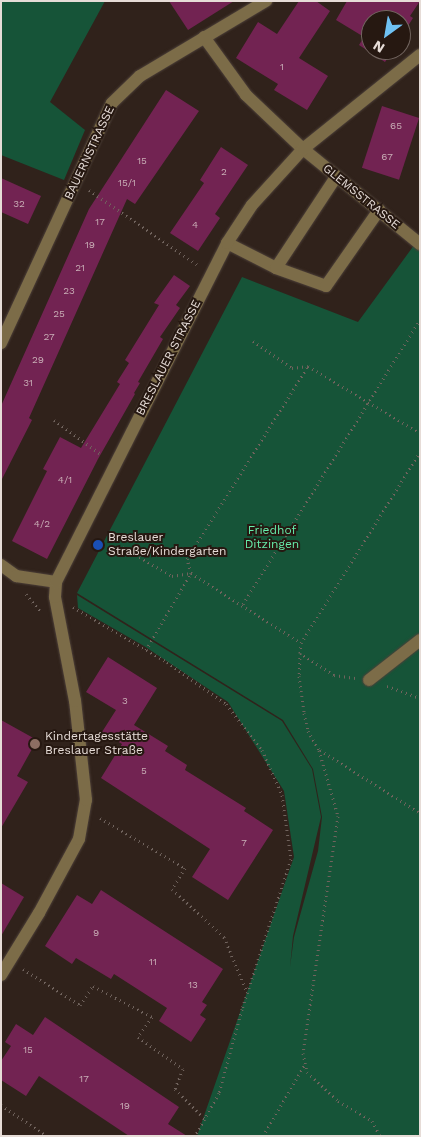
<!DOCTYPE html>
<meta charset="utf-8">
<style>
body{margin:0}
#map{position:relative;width:421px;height:1137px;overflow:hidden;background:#30221b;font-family:"Work Sans",sans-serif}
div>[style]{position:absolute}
.green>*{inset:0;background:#165438}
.building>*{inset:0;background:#722352;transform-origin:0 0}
.path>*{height:3px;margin-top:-1.5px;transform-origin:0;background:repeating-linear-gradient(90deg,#70635d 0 1px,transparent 0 5px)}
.roads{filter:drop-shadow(0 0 1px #4d4039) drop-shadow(0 0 1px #4d4039)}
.minor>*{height:12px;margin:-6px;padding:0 6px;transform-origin:6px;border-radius:6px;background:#7c6c48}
.dots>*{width:14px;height:14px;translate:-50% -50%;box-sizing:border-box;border:2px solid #261811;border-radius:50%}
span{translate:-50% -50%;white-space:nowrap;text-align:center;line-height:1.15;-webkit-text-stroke:4px #261811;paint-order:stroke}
.number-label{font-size:10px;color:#c9aeb6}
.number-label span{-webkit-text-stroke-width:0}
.street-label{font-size:12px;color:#e6dcd7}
.park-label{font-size:12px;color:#67eeac}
.poi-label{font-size:12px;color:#e6dcd7}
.left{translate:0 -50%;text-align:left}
.frame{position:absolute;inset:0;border:2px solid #e6dcd7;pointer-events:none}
.north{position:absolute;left:361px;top:10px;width:50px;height:50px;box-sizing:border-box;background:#261811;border:1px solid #736660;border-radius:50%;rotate:212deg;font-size:14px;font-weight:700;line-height:20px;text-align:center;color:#e6dcd7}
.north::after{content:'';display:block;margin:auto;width:18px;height:22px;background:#6fc2f4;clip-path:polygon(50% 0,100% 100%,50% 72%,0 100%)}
</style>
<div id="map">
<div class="green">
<i style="clip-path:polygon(1px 1px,105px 1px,50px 102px,85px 130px,64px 180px,1px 155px)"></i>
<i style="clip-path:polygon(420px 237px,420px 1136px,197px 1136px,294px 857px,284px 791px,228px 702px,144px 646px,78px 608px,77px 595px,282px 721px,312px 769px,321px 817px,293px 936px,290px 967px,294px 937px,318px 851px,322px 817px,313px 769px,283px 720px,77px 593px,242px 277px,358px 322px)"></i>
</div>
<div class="building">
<i style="clip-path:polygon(169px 1px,234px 1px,188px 30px)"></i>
<i style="clip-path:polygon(299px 1px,316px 1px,330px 11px,299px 58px,328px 76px,307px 110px,274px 90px,278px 84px,236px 58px,258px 22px,277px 34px)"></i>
<i style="clip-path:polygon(347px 1px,420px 1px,410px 16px,413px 18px,401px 37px,401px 20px,371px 20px,371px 50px,393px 50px,385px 62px,359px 45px,364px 37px,336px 20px)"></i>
<i style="clip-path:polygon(166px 90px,199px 111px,135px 204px,127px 199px,29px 418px,32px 420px,1px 481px,1px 406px,89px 209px)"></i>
<i style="left:382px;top:106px;width:39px;height:65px;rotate:18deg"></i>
<i style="clip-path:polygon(221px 147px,248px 165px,215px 214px,220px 218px,198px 251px,170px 233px,204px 183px,200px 180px)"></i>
<i style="clip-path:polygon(1px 178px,41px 196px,28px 224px,1px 212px)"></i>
<i style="clip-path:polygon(174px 275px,190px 286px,176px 305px,180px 308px,160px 337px,163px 339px,138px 382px,140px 383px,134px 393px,135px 394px,98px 459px,47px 559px,12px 541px,47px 471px,43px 469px,60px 437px,81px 448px,120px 384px,117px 382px,129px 363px,125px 360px,159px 305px,154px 303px)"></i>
<i style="clip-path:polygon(108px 657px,157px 688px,134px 725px,168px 746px,165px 751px,187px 765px,185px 770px,246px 808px,244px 811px,273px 830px,228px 900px,192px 877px,210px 849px,101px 778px,122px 744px,102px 732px,116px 710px,86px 692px)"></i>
<i style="clip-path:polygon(1px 720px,37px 740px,17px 776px,28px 782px,1px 828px)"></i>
<i style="clip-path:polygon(1px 883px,24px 897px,1px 936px)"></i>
<i style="clip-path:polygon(101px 890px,223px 969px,202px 1002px,207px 1005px,200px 1015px,206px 1019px,191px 1042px,159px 1021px,167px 1008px,114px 974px,111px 979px,76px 958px,72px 964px,45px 946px,77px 895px,92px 904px)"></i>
<i style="clip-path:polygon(45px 1017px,179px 1107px,168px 1124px,187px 1136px,129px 1136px,39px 1076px,26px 1096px,1px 1080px,1px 1061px,11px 1046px,5px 1042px,16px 1024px,33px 1035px)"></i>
</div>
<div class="path">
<i style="left:89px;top:190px;width:134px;rotate:34.6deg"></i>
<i style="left:253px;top:341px;width:47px;rotate:34.7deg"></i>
<i style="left:292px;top:368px;width:16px;rotate:-7deg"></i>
<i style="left:308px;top:366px;width:131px;rotate:30.9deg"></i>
<i style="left:54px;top:420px;width:59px;rotate:36.1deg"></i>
<i style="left:122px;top:547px;width:58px;rotate:30.1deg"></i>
<i style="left:172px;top:576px;width:19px;rotate:-9deg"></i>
<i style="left:191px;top:573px;width:130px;rotate:32.5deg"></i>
<i style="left:26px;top:594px;width:23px;rotate:50deg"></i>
<i style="left:243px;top:604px;width:335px;rotate:-58.1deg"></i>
<i style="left:73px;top:607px;width:109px;rotate:30.3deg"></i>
<i style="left:167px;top:662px;width:72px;rotate:35.4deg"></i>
<i style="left:226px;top:704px;width:58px;rotate:52deg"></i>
<i style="left:262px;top:750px;width:49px;rotate:66deg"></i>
<i style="left:282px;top:795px;width:65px;rotate:82deg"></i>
<i style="left:291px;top:859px;width:158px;rotate:108.1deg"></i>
<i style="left:242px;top:1009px;width:87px;rotate:105.3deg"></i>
<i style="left:219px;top:1093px;width:49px;rotate:119.2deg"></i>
<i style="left:146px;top:650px;width:89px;rotate:-59.7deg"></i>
<i style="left:191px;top:573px;width:15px;rotate:-106deg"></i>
<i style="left:187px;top:559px;width:228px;rotate:-57.9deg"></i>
<i style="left:300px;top:653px;width:10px;rotate:-84deg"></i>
<i style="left:301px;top:643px;width:225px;rotate:-58.1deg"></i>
<i style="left:355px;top:678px;width:21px;rotate:-172deg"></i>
<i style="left:334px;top:675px;width:40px;rotate:-147.1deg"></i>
<i style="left:300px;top:653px;width:23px;rotate:92deg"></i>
<i style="left:299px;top:676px;width:37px;rotate:82deg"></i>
<i style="left:304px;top:713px;width:18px;rotate:77deg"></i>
<i style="left:308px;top:731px;width:22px;rotate:60deg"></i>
<i style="left:319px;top:750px;width:69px;rotate:73.9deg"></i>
<i style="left:338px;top:816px;width:240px;rotate:98.4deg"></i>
<i style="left:303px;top:1053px;width:19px;rotate:78deg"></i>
<i style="left:307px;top:1072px;width:42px;rotate:43.1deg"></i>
<i style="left:338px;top:1101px;width:39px;rotate:30deg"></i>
<i style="left:372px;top:1121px;width:17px;rotate:62deg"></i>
<i style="left:387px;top:686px;width:35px;rotate:20deg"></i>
<i style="left:320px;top:750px;width:118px;rotate:32.2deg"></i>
<i style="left:100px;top:818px;width:99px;rotate:30.5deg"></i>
<i style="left:185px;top:868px;width:25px;rotate:122deg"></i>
<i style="left:172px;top:889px;width:71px;rotate:42.7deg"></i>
<i style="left:224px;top:937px;width:60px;rotate:67.3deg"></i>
<i style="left:23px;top:969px;width:67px;rotate:32.3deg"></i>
<i style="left:80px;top:1005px;width:23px;rotate:-56deg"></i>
<i style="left:93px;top:986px;width:67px;rotate:27.7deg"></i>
<i style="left:152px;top:1017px;width:24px;rotate:125deg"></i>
<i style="left:138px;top:1037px;width:55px;rotate:35.4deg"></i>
<i style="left:183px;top:1069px;width:22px;rotate:112deg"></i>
<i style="left:175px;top:1089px;width:42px;rotate:45deg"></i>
<i style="left:1px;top:1105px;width:55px;rotate:34deg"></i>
<i style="left:263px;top:1136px;width:83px;rotate:-59.7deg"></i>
<i style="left:416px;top:1136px;width:5px;rotate:-37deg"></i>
</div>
<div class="roads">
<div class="minor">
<i style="left:204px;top:37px;width:72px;rotate:54.1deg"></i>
<i style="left:246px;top:95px;width:79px;rotate:43.5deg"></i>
<i style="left:303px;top:149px;width:151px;rotate:39.1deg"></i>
<i style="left:227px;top:243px;width:55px;rotate:27deg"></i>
<i style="left:276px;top:268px;width:53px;rotate:19.8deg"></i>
<i style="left:326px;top:286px;width:93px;rotate:-55.1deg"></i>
<i style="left:276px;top:268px;width:109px;rotate:-56.6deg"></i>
<i style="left:1px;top:343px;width:264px;rotate:-65.2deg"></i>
<i style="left:112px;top:103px;width:39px;rotate:-44deg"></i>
<i style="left:140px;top:76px;width:147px;rotate:-30.8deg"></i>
<i style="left:1px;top:565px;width:19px;rotate:36deg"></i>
<i style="left:16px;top:576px;width:40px;rotate:8.5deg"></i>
<i style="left:369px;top:680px;width:65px;rotate:-38.1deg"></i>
<i style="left:1px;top:975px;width:73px;rotate:-58.5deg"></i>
<i style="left:39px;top:913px;width:84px;rotate:-61.6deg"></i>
<i style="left:79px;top:839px;width:40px;rotate:-80deg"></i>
<i style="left:86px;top:800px;width:100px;rotate:-96.3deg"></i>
<i style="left:75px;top:701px;width:106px;rotate:-100.9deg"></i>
<i style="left:55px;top:597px;width:15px;rotate:-86deg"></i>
<i style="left:56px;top:582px;width:380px;rotate:-63.2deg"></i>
<i style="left:227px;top:243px;width:45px;rotate:-56.7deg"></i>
<i style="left:252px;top:205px;width:76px;rotate:-47.7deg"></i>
<i style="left:303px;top:149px;width:150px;rotate:-38.8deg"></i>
</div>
</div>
<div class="dots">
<i style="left:98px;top:545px;background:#1a4fb4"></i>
<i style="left:35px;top:744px;background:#8d6e63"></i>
</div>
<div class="number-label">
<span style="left:282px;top:67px">1</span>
<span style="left:396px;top:126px">65</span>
<span style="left:387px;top:157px">67</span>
<span style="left:142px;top:161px">15</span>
<span style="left:224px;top:172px">2</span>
<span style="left:127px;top:183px">15/1</span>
<span style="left:19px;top:204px">32</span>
<span style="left:100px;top:222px">17</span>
<span style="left:195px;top:225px">4</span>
<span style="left:90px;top:245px">19</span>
<span style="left:80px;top:268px">21</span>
<span style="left:69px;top:291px">23</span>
<span style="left:59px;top:314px">25</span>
<span style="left:49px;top:337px">27</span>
<span style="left:38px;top:360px">29</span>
<span style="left:28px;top:383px">31</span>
<span style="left:65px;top:480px">4/1</span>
<span style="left:42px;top:524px">4/2</span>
<span style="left:125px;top:701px">3</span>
<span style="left:144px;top:771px">5</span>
<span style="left:244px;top:843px">7</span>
<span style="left:96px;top:933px">9</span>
<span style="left:153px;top:962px">11</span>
<span style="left:193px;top:985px">13</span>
<span style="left:28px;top:1050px">15</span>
<span style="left:84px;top:1079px">17</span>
<span style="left:125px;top:1106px">19</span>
</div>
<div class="street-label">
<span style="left:90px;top:153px;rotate:-65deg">BAUERNSTRASSE</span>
<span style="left:361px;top:197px;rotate:39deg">GLEMSSTRASSE</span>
<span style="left:169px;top:358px;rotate:-63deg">BRESLAUER STRASSE</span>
</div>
<div class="park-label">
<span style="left:272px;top:538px">Friedhof<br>Ditzingen</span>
</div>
<div class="poi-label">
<span class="left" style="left:108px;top:545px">Breslauer<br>Straße/Kindergarten</span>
<span class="left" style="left:45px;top:744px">Kindertagesstätte<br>Breslauer Straße</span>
</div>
<div class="frame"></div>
<div class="north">N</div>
</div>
